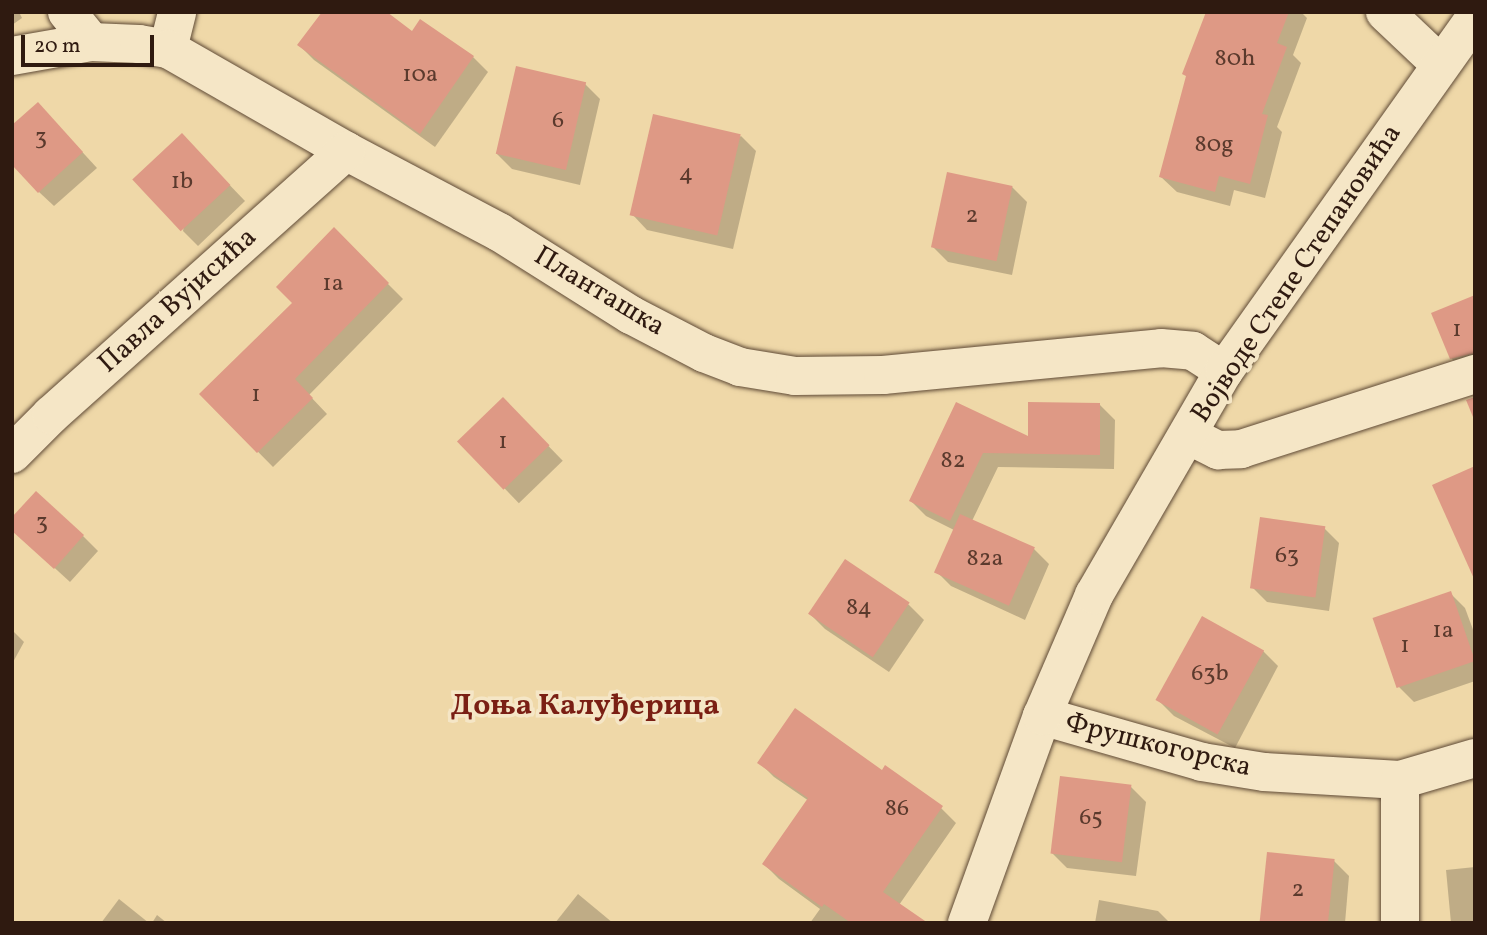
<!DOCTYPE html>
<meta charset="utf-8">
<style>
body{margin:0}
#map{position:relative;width:1487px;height:935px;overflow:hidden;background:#efd8a8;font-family:Vollkorn,serif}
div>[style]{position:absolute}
.shadow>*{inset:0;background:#0003;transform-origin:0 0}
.building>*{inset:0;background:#de9985;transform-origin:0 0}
.roads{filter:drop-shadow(0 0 2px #5f4a36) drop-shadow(0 0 2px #5f4a36)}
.street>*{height:38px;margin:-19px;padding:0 19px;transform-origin:19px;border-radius:19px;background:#f5e6c6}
.secondary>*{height:38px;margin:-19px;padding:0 19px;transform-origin:19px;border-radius:19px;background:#f5e6c6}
span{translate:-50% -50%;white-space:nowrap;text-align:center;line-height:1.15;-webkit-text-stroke:7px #f5e6c6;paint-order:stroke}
.number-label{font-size:24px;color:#5b3a2d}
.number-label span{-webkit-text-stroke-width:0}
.street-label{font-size:28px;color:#2f1a10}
.neighbourhood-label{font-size:30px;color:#7a1f14;font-weight:700}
.frame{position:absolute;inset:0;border:14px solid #2f1a10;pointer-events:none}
.scale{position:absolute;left:21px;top:35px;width:133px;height:32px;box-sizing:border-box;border:4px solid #2f1a10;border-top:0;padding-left:9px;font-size:21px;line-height:24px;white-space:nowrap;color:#2f1a10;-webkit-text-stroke:5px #f5e6c6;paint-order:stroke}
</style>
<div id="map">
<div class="shadow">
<i style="clip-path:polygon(12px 12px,19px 12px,22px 18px,12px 25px)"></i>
<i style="clip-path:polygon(1207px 12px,1301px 12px,1307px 18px,1293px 55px,1301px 63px,1277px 127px,1282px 132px,1265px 198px,1234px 190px,1230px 206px,1177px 192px,1161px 177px)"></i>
<i style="clip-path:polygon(299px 45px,473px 57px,488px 72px,435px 147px,314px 60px)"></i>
<i style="clip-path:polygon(585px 84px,600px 99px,580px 185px,512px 169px,497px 154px)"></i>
<i style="clip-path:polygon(52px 119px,97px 168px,54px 206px,39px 192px)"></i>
<i style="clip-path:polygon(741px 136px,756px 151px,733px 249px,647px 230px,632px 214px)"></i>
<i style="clip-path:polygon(197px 151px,245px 201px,198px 246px,183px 231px)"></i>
<i style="clip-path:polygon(1012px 187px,1027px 202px,1012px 275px,948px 262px,933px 247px)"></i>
<i style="clip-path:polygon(334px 230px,403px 299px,309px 395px,327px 414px,273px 467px,201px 394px,294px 303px)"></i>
<i style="clip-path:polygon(1475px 297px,1475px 370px,1466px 373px,1451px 358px)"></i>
<i style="left:503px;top:399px;width:86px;height:61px;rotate:46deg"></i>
<i style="clip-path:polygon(957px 404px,1030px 439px,1100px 405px,1115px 420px,1114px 469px,998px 467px,972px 521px,1034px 549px,1049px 564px,1025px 620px,951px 586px,936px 571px,954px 530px,926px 516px,911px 501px)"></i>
<i style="clip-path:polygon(1324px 528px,1339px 543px,1329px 611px,1267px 602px,1252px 587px)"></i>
<i style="clip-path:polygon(83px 536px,98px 551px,70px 582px,23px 539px)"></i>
<i style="clip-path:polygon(846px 561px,909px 605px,924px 620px,889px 672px,825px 629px,810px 614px)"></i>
<i style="clip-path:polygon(1450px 593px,1465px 608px,1475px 635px,1475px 681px,1414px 702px,1399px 687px)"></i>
<i style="clip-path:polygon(12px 630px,24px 642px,12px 664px)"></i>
<i style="clip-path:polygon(1263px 651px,1278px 666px,1235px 748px,1174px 716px,1159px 701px)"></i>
<i style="clip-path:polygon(759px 762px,882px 772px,941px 808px,956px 823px,899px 905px,919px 923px,810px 923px,820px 909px,779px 879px,764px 864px,809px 801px,774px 777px)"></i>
<i style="clip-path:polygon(1131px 787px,1146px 802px,1136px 876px,1067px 868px,1052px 853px)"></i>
<i style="clip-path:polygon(1334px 861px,1349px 876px,1345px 923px,1262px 923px)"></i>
<i style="clip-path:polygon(1475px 867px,1475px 923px,1451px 923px,1446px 870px)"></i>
<i style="clip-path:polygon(578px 894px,613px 923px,555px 923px)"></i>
<i style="clip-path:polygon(119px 899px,149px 923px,101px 923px)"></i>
<i style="clip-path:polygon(1099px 900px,1158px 911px,1170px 923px,1095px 923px)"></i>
<i style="clip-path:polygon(157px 915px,167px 923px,152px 923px)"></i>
</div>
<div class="building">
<i style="clip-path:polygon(322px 12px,387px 12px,412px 31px,420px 19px,474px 56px,420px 134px,297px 45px)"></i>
<i style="clip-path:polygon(1206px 12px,1289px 12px,1277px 43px,1287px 47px,1262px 114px,1268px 115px,1250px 184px,1219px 176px,1215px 192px,1159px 177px,1186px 76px,1182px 74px)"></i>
<i style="left:516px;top:66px;width:72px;height:90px;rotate:13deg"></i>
<i style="clip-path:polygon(38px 102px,83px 152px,38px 193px,12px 165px,12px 125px)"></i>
<i style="left:653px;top:114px;width:90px;height:104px;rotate:13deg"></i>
<i style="left:182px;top:133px;width:71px;height:68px;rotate:47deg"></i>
<i style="left:947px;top:172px;width:67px;height:77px;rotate:12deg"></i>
<i style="clip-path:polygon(334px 227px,389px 283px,295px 379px,313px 398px,257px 453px,199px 394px,292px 303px,276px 287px)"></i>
<i style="clip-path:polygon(1475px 295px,1475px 353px,1450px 359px,1431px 313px)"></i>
<i style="left:503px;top:397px;width:67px;height:64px;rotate:46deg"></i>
<i style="clip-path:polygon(1475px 397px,1475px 417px,1473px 417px,1466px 400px)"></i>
<i style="clip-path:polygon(956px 402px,1028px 436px,1028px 402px,1100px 403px,1100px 455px,983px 453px,950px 521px,909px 501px)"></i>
<i style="clip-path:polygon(1475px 466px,1475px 581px,1432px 485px)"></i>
<i style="clip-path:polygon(36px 491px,84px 535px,54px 569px,12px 531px,12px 517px)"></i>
<i style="left:960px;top:514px;width:82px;height:64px;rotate:24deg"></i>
<i style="left:1260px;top:517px;width:66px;height:72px;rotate:8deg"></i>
<i style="left:845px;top:559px;width:78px;height:66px;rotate:34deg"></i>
<i style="left:1451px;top:591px;width:74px;height:83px;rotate:71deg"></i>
<i style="left:1202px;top:616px;width:71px;height:96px;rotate:29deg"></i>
<i style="clip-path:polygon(795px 708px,882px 770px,885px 765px,943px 806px,883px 892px,928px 923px,851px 923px,824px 904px,822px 907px,762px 864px,808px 798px,757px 763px)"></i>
<i style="left:1060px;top:776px;width:72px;height:78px;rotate:7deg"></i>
<i style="left:1267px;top:852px;width:68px;height:71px;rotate:6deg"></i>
</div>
<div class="roads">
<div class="street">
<i style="left:67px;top:12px;width:38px;rotate:51deg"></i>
<i style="left:1385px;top:12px;width:76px;rotate:43.4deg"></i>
<i style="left:168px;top:49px;width:38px;rotate:-76deg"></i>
<i style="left:12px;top:56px;width:80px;rotate:-10deg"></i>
<i style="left:91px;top:42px;width:48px;rotate:2.4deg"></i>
<i style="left:139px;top:44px;width:29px;rotate:10deg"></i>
<i style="left:168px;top:49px;width:205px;rotate:29.8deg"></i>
<i style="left:346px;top:151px;width:173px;rotate:27.9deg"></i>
<i style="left:499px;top:232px;width:156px;rotate:32.2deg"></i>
<i style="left:631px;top:315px;width:82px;rotate:27.5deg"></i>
<i style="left:704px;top:353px;width:39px;rotate:21deg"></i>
<i style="left:740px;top:367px;width:56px;rotate:9.3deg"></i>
<i style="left:795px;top:376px;width:88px;rotate:-0.7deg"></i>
<i style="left:883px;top:375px;width:279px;rotate:-5.5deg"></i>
<i style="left:1161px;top:348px;width:32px;rotate:5deg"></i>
<i style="left:1193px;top:351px;width:37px;rotate:33deg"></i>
<i style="left:1188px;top:435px;width:34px;rotate:27deg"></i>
<i style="left:1218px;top:450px;width:23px;rotate:-2deg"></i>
<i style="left:1241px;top:449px;width:246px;rotate:-17.8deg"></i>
<i style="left:12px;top:454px;width:55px;rotate:-45deg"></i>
<i style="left:51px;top:415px;width:396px;rotate:-41.8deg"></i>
<i style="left:1042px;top:716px;width:166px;rotate:16deg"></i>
<i style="left:1202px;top:762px;width:63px;rotate:9.2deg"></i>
<i style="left:1264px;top:772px;width:136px;rotate:3.4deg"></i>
<i style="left:1400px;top:780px;width:78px;rotate:-16.3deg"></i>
<i style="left:1400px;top:780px;width:143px;rotate:90deg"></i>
</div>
<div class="secondary">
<i style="left:967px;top:923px;width:220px;rotate:-70.1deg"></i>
<i style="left:1042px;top:716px;width:132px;rotate:-66.7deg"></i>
<i style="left:1094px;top:595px;width:259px;rotate:-59.9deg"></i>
<i style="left:1224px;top:371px;width:433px;rotate:-54.6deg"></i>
</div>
</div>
<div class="number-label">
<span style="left:1235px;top:60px">80h</span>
<span style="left:420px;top:76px">10a</span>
<span style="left:558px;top:122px">6</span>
<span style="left:41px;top:139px">3</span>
<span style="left:1214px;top:146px">80g</span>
<span style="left:686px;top:175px">4</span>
<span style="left:182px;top:183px">1b</span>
<span style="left:972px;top:217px">2</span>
<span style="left:333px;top:285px">1a</span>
<span style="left:1457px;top:331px">1</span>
<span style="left:256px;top:396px">1</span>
<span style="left:503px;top:443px">1</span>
<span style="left:953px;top:462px">82</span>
<span style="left:42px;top:524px">3</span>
<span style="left:1287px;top:557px">63</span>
<span style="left:985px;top:560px">82a</span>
<span style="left:859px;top:609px">84</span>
<span style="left:1443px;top:632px">1a</span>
<span style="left:1405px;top:647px">1</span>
<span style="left:1210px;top:675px">63b</span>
<span style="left:897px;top:810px">86</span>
<span style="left:1091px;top:819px">65</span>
<span style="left:1298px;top:891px">2</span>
</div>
<div class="street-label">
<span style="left:1297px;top:274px;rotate:-56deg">Војводе Степе Степановића</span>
<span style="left:599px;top:292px;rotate:31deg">Планташка</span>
<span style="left:178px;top:301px;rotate:-42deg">Павла Вујисића</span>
<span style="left:1158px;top:746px;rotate:14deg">Фрушкогорска</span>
</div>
<div class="neighbourhood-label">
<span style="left:585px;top:706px">Доња Калуђерица</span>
</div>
<div class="frame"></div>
<div class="scale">20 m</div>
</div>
